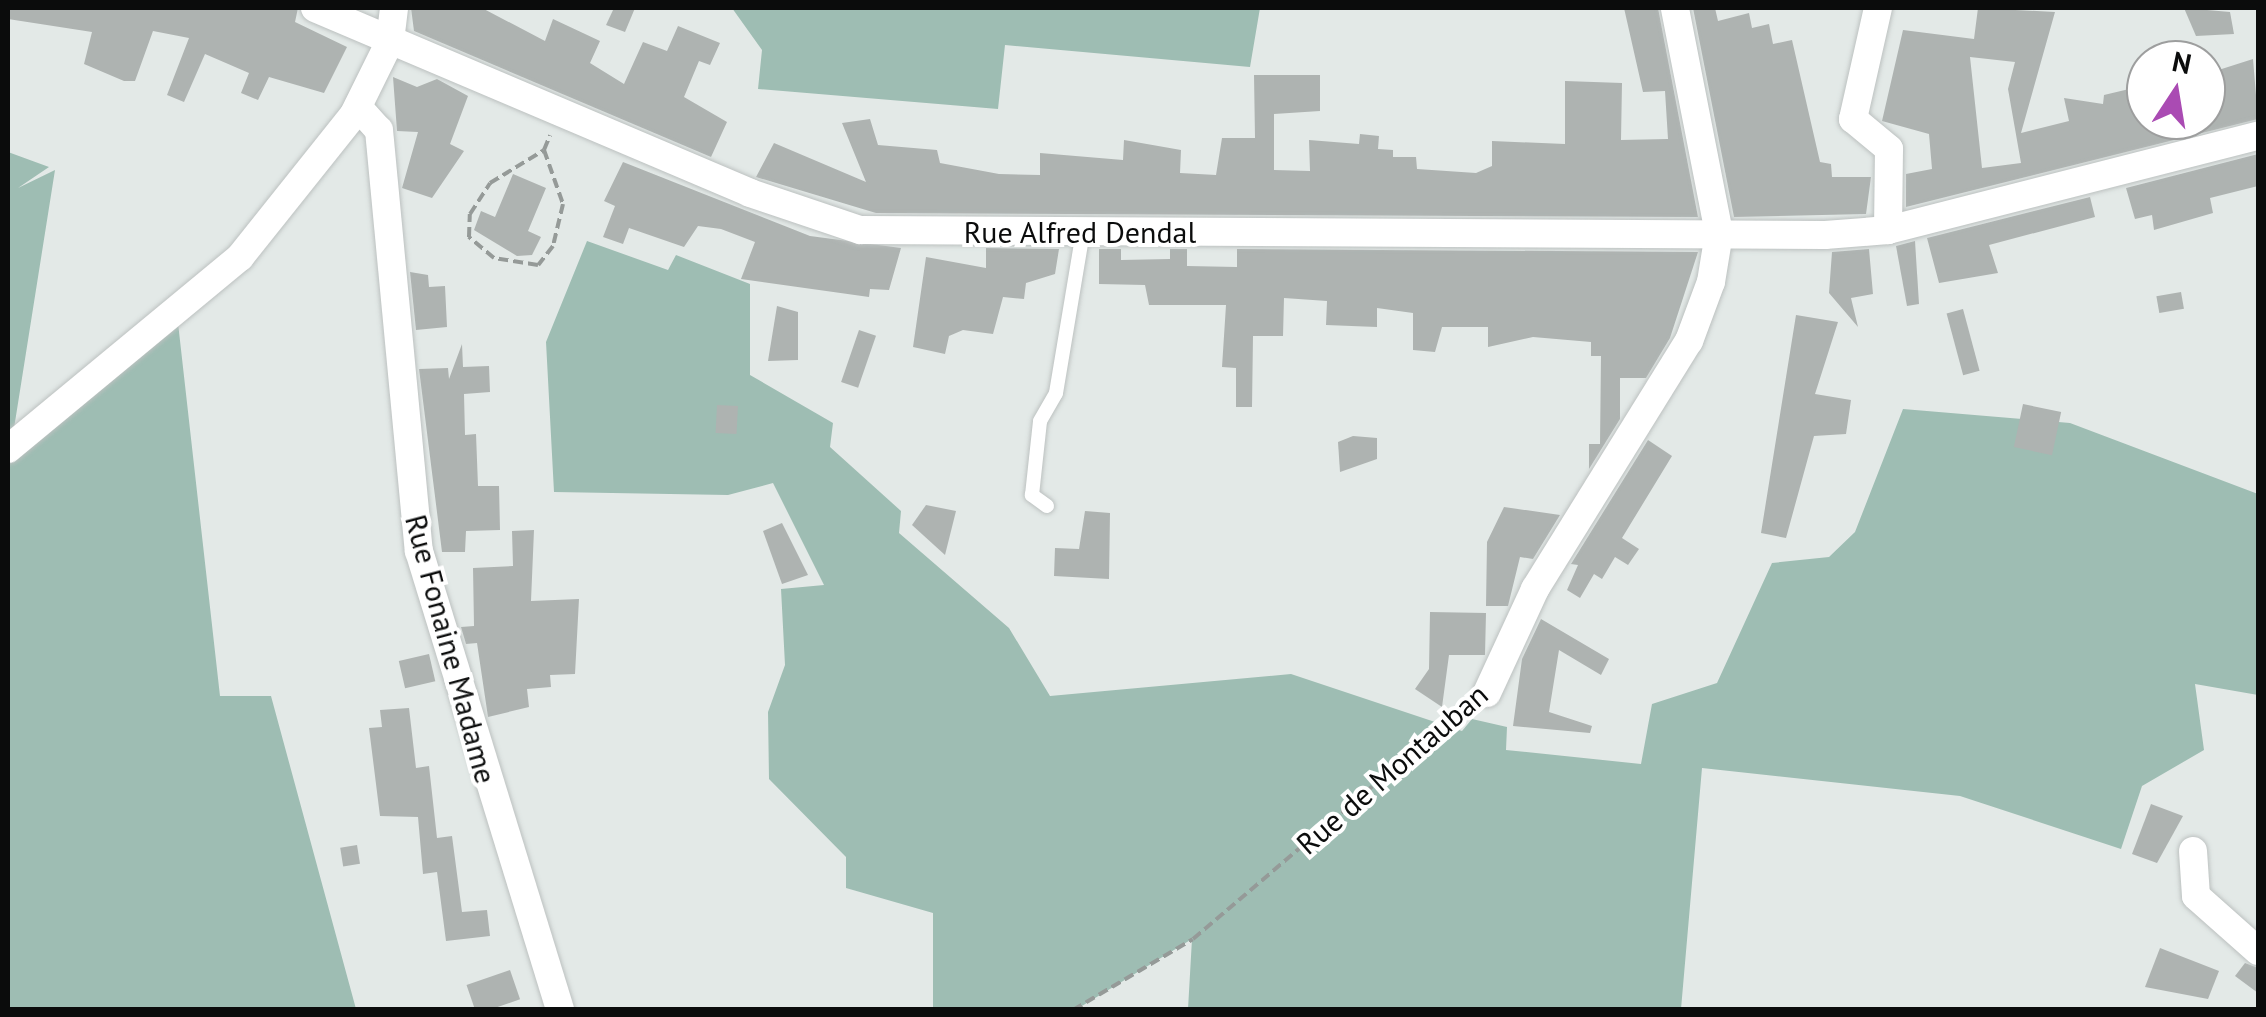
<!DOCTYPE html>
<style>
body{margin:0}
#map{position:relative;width:2266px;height:1017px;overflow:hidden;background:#e3e9e7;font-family:"PT Sans",sans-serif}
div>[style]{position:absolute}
.green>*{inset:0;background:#9ebdb3}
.building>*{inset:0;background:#aeb3b1;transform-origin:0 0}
.path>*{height:4px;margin-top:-2px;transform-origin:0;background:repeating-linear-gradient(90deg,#959a98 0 10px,transparent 0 15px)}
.roads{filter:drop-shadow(0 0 2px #bcc1c0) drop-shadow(0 0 2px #bcc1c0)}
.lane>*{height:14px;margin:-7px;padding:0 7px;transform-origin:7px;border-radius:7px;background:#fff}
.street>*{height:28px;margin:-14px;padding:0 14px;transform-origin:14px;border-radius:14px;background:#fff}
span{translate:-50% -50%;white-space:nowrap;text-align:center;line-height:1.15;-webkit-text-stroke:8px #fff;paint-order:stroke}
.street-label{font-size:30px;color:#0b0c0c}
.frame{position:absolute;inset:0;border:10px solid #0b0c0c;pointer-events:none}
.north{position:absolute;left:2126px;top:40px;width:100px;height:100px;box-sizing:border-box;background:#fff;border:2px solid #9d9e9e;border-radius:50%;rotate:12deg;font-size:28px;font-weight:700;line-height:40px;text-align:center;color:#0b0c0c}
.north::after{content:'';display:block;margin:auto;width:35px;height:45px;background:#aa4bb3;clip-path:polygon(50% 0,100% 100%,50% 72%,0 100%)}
</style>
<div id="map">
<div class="green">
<i style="clip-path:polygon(732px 8px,1260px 8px,1250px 67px,1005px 45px,998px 109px,758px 89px,762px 50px)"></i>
<i style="clip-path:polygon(8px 152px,49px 167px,18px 188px,55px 170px,12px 441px,177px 314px,220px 696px,271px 696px,356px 1009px,8px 1009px)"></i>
<i style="clip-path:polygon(587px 241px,668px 270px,676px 255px,750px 284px,750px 375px,833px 423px,830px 447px,901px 511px,899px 533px,1009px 628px,1050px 696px,1291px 674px,1462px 731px,1472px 719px,1507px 727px,1506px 750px,1641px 764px,1652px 704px,1717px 683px,1772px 563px,1829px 557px,1855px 532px,1903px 409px,2070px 423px,2258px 494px,2258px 695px,2195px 684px,2204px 750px,2142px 786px,2121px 849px,1960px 796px,1702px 768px,1681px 1009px,1188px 1009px,1192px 939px,1077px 1009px,933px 1009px,933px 913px,846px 888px,846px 857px,769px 779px,768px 712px,785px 665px,781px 589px,824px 585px,773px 483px,728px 495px,554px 492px,546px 342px)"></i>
</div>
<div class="building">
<i style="clip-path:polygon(8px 8px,298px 8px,295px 22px,347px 47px,324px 93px,269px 77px,258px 100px,241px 93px,249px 73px,205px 54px,184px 102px,167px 95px,189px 38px,153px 31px,135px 81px,124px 81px,84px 64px,92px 32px,8px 19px)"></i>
<i style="clip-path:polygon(411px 8px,482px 8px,545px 41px,553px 19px,600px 41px,590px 63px,624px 84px,643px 42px,667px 51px,678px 26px,720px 43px,710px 65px,699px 61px,684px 97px,727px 122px,711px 157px,414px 31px)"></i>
<i style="clip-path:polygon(614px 8px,635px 8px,625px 32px,606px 25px)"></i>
<i style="clip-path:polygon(1624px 8px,1658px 8px,1698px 217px,876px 213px,756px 177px,774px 143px,866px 182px,842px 123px,870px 119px,878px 145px,937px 150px,940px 163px,999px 174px,1040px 175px,1040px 153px,1123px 160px,1124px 140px,1181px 150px,1180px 173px,1216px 175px,1222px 138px,1255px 138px,1254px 75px,1320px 75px,1320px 111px,1274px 114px,1274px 170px,1310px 171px,1309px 140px,1359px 144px,1360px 134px,1379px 136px,1378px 149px,1393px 150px,1393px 157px,1416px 157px,1417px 169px,1476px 173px,1492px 166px,1492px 141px,1565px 144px,1565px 81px,1622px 83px,1621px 140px,1668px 139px,1665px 91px,1643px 92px)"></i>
<i style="clip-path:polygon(1693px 8px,1715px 8px,1718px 21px,1749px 13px,1752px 28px,1769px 24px,1773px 44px,1792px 40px,1820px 162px,1831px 164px,1832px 177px,1871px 177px,1866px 214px,1734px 217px)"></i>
<i style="clip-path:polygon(evenodd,1978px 8px,2055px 12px,2021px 133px,2069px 121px,2064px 98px,2103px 104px,2104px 95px,2146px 85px,2146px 120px,2206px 120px,2206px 74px,2253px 59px,2258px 119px,1906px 207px,1906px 174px,1932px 169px,1929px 134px,1882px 121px,1903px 30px,1974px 39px,1978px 8px,1970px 57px,2015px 62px,2008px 89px,2021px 163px,1982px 168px,1970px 57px)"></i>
<i style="clip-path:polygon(2184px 8px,2230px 12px,2234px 34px,2196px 36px)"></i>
<i style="clip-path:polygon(393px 77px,417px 87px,437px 79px,468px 96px,450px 144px,464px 151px,432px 198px,402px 188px,418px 132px,397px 131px)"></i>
<i style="clip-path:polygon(2258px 154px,2258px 186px,2210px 198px,2213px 213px,2154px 230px,2152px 215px,2135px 219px,2126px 188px)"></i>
<i style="clip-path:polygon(623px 162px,810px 236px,901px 248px,889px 290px,870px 289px,869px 297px,741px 279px,755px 242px,721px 229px,698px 226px,684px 247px,629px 228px,623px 244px,603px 237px,615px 206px,604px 201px)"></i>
<i style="clip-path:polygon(513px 174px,546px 188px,528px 231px,541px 237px,532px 255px,517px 256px,474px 230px,481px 211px,495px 217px)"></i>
<i style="clip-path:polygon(2090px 197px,2095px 217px,1989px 245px,1998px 273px,1939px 283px,1927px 238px)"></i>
<i style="clip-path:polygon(1915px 241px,1919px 304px,1907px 306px,1896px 246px)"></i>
<i style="clip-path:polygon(986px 248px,1059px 249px,1055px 274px,1026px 283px,1024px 299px,1003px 297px,993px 334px,963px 330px,949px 336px,945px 354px,913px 347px,926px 257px,986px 268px)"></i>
<i style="clip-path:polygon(1099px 249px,1121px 249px,1121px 260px,1170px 259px,1170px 249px,1187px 249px,1187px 266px,1237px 267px,1237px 249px,1698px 252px,1670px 338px,1646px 378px,1620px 378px,1620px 419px,1589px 469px,1589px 444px,1600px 444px,1601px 356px,1591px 356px,1591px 342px,1533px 337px,1488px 347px,1488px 327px,1442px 327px,1435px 352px,1413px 350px,1413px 313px,1377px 308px,1377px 327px,1326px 325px,1327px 301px,1284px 298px,1283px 336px,1253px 336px,1252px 407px,1236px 407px,1236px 368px,1222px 367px,1226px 305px,1149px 305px,1145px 285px,1099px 284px)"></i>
<i style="clip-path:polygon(1869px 249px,1873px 294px,1851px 298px,1858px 327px,1829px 293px,1832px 252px)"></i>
<i style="clip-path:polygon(410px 272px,428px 275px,429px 287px,445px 286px,447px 327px,416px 330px)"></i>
<i style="left:2181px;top:292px;width:17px;height:25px;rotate:80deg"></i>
<i style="clip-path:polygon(777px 306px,798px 312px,798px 360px,768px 361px)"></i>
<i style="left:1963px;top:309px;width:64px;height:17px;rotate:75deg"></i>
<i style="clip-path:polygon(1796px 315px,1838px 322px,1815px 394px,1851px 400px,1846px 434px,1814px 436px,1786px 538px,1761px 533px)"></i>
<i style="left:859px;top:330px;width:18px;height:55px;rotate:19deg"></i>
<i style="clip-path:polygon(462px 344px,463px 367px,489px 366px,490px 392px,464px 394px,465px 435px,476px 434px,478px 486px,499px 486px,500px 530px,466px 531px,465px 552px,442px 552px,419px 369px,448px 368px,449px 379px)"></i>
<i style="left:2023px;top:404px;width:39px;height:44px;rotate:12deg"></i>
<i style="left:717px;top:405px;width:21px;height:28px;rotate:3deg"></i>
<i style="clip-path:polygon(1353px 436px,1377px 438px,1377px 459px,1340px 472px,1338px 442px)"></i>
<i style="clip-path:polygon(1648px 440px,1672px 456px,1622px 538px,1639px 549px,1628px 565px,1615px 557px,1602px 579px,1594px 574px,1580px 598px,1567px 590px,1578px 565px,1571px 564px)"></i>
<i style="clip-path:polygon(926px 505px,956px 511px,945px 555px,912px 525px)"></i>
<i style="clip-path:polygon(1504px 507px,1560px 515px,1533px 559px,1520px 557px,1508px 606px,1486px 606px,1487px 542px)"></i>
<i style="clip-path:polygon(1085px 511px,1110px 513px,1109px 579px,1054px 576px,1055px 548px,1079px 549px)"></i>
<i style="clip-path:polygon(782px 523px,808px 575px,782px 584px,763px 531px)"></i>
<i style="clip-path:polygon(534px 530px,531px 601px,579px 599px,575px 674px,550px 675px,551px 687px,527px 689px,529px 707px,488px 717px,477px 643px,466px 644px,461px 627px,474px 626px,473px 568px,513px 566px,512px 531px)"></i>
<i style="clip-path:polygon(1430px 612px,1486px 613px,1485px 655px,1449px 655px,1442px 707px,1415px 689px,1429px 669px)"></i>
<i style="clip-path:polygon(1541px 619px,1609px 659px,1601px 675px,1559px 650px,1549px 712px,1592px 726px,1590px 733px,1513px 726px,1522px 659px)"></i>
<i style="left:429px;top:654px;width:28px;height:31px;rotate:77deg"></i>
<i style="clip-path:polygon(409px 708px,416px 768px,429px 766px,437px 838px,452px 836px,462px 912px,487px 910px,490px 936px,446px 941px,437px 872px,423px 874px,418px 817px,380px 816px,369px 728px,382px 727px,380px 710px)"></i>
<i style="clip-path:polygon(2151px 804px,2183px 816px,2157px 863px,2132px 854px)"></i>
<i style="left:357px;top:845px;width:19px;height:17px;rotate:81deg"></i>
<i style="clip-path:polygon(2160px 948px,2219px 971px,2208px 999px,2145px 987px)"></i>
<i style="clip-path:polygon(2245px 963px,2258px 968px,2258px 993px,2235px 976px)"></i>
<i style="left:510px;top:970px;width:31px;height:46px;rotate:71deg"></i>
</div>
<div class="path">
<i style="left:544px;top:150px;width:57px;rotate:70.6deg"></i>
<i style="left:563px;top:204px;width:43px;rotate:103.4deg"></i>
<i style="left:553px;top:246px;width:24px;rotate:128deg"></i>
<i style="left:538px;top:265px;width:45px;rotate:-171deg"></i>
<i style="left:494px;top:258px;width:33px;rotate:-140deg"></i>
<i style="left:469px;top:237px;width:23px;rotate:-88deg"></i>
<i style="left:470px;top:214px;width:37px;rotate:-57deg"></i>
<i style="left:490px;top:183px;width:63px;rotate:-31.4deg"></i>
<i style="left:544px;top:150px;width:16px;rotate:-68deg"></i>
<i style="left:1073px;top:1010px;width:139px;rotate:-30.6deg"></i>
<i style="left:1193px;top:939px;width:361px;rotate:-40.4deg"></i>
</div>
<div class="roads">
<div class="lane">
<i style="left:1047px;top:506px;width:19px;rotate:-144deg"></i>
<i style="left:1032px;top:495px;width:74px;rotate:-83.8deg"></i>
<i style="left:1040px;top:421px;width:32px;rotate:-60deg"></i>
<i style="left:1056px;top:393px;width:163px;rotate:-80.5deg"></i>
</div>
<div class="street">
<i style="left:315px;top:8px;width:473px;rotate:23deg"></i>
<i style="left:750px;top:193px;width:116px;rotate:18.6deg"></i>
<i style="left:860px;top:230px;width:965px;rotate:0.3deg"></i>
<i style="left:1825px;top:235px;width:63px;rotate:-4.5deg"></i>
<i style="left:1888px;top:230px;width:382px;rotate:-14.3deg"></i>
<i style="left:1878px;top:8px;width:114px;rotate:102.7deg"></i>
<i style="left:1853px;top:119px;width:47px;rotate:39.8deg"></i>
<i style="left:1889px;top:149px;width:81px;rotate:90.7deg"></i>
<i style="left:358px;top:107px;width:31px;rotate:48deg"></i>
<i style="left:379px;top:130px;width:423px;rotate:84.6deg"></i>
<i style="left:419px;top:551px;width:480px;rotate:72.9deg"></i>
<i style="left:8px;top:449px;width:301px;rotate:-39.6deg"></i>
<i style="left:240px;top:257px;width:183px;rotate:-51.4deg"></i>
<i style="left:354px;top:114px;width:81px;rotate:-63.7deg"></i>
<i style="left:390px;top:41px;width:33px;rotate:-83deg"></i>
<i style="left:1487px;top:693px;width:115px;rotate:-65.2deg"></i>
<i style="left:1535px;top:589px;width:292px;rotate:-58.2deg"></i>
<i style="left:1689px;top:341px;width:63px;rotate:-69.6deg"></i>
<i style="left:1711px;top:282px;width:50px;rotate:-80.7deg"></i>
<i style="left:1719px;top:233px;width:229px;rotate:-101.1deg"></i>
<i style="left:2193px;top:851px;width:45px;rotate:86.2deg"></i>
<i style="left:2196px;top:896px;width:83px;rotate:41.6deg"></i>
</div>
</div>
<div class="street-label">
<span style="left:1080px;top:232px">Rue Alfred Dendal</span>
<span style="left:451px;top:649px;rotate:75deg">Rue Fonaine Madame</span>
<span style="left:1392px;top:769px;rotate:-41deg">Rue de Montauban</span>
</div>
<div class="frame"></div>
<div class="north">N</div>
</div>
